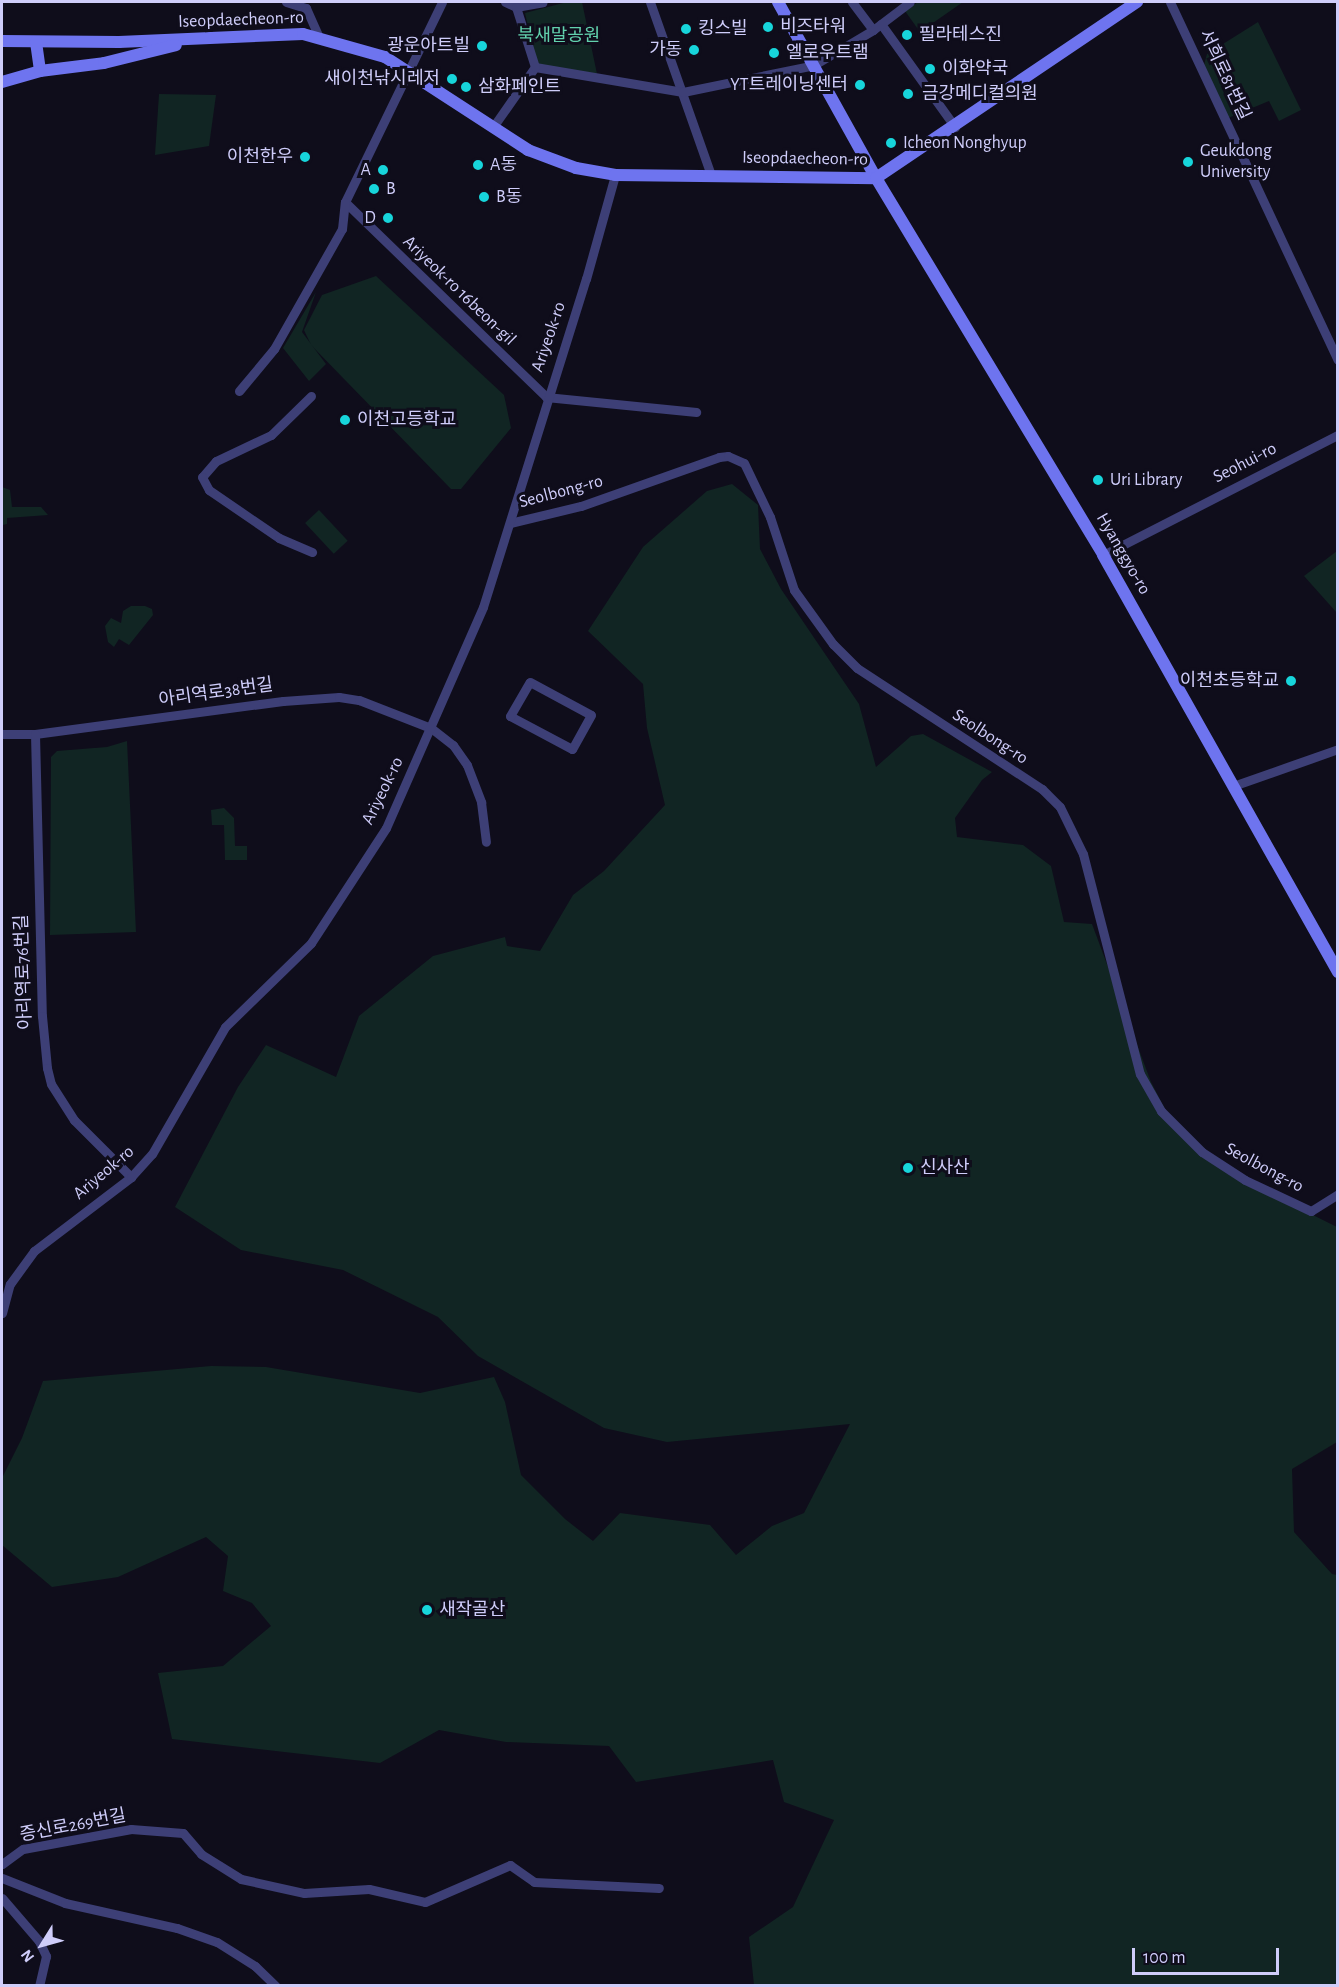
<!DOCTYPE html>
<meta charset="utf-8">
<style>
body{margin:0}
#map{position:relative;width:1339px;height:1987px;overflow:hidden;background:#0f0d1b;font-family:"Alegreya Sans","Noto Sans KR",sans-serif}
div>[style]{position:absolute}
.green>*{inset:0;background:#112523;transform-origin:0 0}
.street>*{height:9px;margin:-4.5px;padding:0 4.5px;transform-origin:4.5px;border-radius:4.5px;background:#3d3f76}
.secondary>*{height:12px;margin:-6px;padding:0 6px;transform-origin:6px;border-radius:6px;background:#6e74ef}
.dots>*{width:16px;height:16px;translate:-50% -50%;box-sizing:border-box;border:3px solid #0f0d1b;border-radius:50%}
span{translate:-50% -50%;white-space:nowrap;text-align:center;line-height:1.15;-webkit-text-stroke:6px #0f0d1b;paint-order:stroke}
.street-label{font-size:18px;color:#cfcdfa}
.poi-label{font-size:18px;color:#cfcdfa}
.left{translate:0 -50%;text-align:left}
.right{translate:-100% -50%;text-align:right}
.park-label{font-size:18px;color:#62d1ad}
.frame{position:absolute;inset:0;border:3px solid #cfcdfa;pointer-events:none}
.north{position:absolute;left:12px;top:1915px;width:60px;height:60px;-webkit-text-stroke:4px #0f0d1b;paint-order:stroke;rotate:233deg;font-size:16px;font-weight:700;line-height:24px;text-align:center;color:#cfcdfa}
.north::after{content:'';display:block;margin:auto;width:21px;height:27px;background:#cfcdfa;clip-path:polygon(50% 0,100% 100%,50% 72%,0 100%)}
.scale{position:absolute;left:1132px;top:1948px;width:147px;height:27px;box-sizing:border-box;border:3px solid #cfcdfa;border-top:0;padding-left:8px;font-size:18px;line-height:21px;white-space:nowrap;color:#cfcdfa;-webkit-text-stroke:4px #0f0d1b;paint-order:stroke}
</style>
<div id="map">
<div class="green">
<i style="clip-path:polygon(567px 2px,582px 2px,597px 74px,537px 65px,525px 13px)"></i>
<i style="clip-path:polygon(918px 2px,963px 2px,920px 32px,905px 11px)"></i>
<i style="clip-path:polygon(1258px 22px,1301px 110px,1279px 121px,1269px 101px,1228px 118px,1204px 65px,1207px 54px)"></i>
<i style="clip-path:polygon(159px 94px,216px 95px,209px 146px,155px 155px)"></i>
<i style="clip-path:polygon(376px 276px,504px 395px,511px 428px,461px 489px,451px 489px,311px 345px,304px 330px,322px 295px)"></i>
<i style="clip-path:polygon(316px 292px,302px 332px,326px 364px,309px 381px,283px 348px)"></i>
<i style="clip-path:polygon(732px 484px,758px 505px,760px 549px,781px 589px,859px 704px,876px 767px,911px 736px,923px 734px,992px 772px,982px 780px,955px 818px,957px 837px,1023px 845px,1051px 866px,1064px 922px,1092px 924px,1151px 1082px,1174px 1126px,1246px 1182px,1337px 1227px,1337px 1442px,1292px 1469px,1294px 1532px,1332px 1574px,1337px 1575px,1337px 1985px,754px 1985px,749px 1937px,793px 1907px,834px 1820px,784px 1802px,773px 1760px,636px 1782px,609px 1746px,506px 1742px,439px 1730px,380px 1763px,172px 1739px,158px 1673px,223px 1666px,271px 1626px,252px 1603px,223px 1591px,228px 1556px,206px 1537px,118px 1577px,52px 1587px,2px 1545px,2px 1478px,22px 1438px,43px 1381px,211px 1366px,266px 1367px,420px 1393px,494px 1377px,505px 1402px,521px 1475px,565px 1519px,593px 1541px,620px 1513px,710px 1525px,736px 1555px,772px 1526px,804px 1513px,850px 1424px,667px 1442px,604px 1428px,478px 1356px,438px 1317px,343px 1270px,241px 1250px,175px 1207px,238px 1087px,266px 1045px,336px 1077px,359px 1016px,433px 956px,505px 937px,507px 946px,540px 951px,573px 895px,604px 871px,665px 805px,647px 728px,643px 684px,588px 631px,643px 547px,707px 491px)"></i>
<i style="clip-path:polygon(2px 487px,10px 490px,12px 507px,41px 507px,48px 515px,7px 518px,7px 524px,3px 525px)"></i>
<i style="left:319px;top:510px;width:42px;height:19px;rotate:47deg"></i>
<i style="clip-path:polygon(1337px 551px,1337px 613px,1304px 576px)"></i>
<i style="clip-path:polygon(131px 606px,145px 606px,152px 609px,153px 615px,129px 645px,119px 639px,114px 647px,108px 642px,105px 626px,111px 618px,121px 623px,123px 611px)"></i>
<i style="clip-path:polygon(127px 741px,136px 932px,50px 935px,51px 757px,57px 751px,107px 747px)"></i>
<i style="clip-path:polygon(224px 808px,234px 818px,235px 846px,247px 846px,247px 860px,225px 860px,224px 825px,212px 825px,211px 810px)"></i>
</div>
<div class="street">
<i style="left:286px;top:2px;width:21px;rotate:17deg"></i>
<i style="left:306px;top:8px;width:32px;rotate:66deg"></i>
<i style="left:505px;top:2px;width:12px;rotate:24deg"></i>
<i style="left:516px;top:7px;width:27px;rotate:-10deg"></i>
<i style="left:650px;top:2px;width:183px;rotate:70.6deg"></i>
<i style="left:852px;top:2px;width:35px;rotate:53deg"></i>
<i style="left:1170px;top:2px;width:395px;rotate:64.9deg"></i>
<i style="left:881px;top:24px;width:127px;rotate:54.3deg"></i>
<i style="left:535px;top:67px;width:150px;rotate:9.6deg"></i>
<i style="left:683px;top:92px;width:134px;rotate:-11.6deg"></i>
<i style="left:814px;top:65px;width:69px;rotate:-30.7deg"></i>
<i style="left:873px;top:30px;width:46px;rotate:-37.1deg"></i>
<i style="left:493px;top:127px;width:73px;rotate:-55deg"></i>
<i style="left:535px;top:67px;width:63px;rotate:-107.6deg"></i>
<i style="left:345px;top:202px;width:280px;rotate:44.1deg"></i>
<i style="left:546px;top:397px;width:151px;rotate:5.7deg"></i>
<i style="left:345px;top:202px;width:222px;rotate:-64.1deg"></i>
<i style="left:239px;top:391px;width:55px;rotate:-50.2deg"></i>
<i style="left:274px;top:349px;width:138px;rotate:-60.5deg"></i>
<i style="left:342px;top:229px;width:27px;rotate:-84deg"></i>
<i style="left:311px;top:396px;width:56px;rotate:135.7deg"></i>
<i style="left:271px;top:435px;width:61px;rotate:154.7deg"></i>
<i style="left:216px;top:461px;width:21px;rotate:131deg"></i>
<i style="left:202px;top:477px;width:15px;rotate:62deg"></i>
<i style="left:209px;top:490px;width:85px;rotate:34.4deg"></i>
<i style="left:279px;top:538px;width:36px;rotate:23deg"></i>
<i style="left:510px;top:523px;width:73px;rotate:-13.5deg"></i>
<i style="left:581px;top:506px;width:146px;rotate:-19.5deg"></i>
<i style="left:719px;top:457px;width:9px;rotate:-6deg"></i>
<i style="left:728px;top:456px;width:17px;rotate:24deg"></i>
<i style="left:744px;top:463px;width:60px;rotate:64.3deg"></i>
<i style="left:770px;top:517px;width:77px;rotate:71.8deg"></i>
<i style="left:794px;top:590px;width:67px;rotate:54.2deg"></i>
<i style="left:833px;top:644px;width:34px;rotate:45deg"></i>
<i style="left:857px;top:668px;width:221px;rotate:33.2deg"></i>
<i style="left:1042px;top:789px;width:25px;rotate:45deg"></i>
<i style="left:1060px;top:807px;width:52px;rotate:63.9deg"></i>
<i style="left:1083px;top:854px;width:227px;rotate:75.5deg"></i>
<i style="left:1140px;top:1074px;width:43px;rotate:60.4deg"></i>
<i style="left:1161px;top:1111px;width:58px;rotate:45deg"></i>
<i style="left:1202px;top:1152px;width:51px;rotate:33.1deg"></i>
<i style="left:1245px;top:1180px;width:73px;rotate:25.2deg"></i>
<i style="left:1311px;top:1211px;width:32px;rotate:-32deg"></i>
<i style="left:1103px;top:555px;width:264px;rotate:-27.1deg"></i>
<i style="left:530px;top:682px;width:69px;rotate:28.4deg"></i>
<i style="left:591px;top:715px;width:39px;rotate:119deg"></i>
<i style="left:572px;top:749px;width:70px;rotate:-152deg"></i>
<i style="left:510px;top:716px;width:39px;rotate:-60deg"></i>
<i style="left:2px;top:734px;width:33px"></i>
<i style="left:35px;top:734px;width:250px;rotate:-7.6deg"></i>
<i style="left:283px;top:701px;width:56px;rotate:-4.1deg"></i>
<i style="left:339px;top:697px;width:20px;rotate:9deg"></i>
<i style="left:359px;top:700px;width:77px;rotate:21.3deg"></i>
<i style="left:431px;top:728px;width:28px;rotate:38deg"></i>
<i style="left:453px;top:745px;width:24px;rotate:55deg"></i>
<i style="left:467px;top:765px;width:40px;rotate:69deg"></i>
<i style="left:481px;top:802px;width:40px;rotate:82.9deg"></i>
<i style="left:35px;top:734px;width:282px;rotate:88.6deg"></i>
<i style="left:42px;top:1016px;width:52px;rotate:84.5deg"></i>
<i style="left:47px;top:1068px;width:16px;rotate:76deg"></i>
<i style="left:51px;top:1084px;width:43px;rotate:57.4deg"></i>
<i style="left:74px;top:1120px;width:81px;rotate:45deg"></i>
<i style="left:1233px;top:786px;width:111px;rotate:-19.4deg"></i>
<i style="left:2px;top:1313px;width:30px;rotate:-75deg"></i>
<i style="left:10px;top:1284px;width:41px;rotate:-54deg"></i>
<i style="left:34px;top:1251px;width:122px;rotate:-37.3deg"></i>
<i style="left:131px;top:1177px;width:31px;rotate:-48deg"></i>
<i style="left:152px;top:1154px;width:146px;rotate:-60.1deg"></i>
<i style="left:225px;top:1027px;width:120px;rotate:-44.3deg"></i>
<i style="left:311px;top:943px;width:137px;rotate:-56.9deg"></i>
<i style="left:386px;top:828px;width:241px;rotate:-66.3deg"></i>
<i style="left:483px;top:607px;width:344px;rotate:-72.6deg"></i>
<i style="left:586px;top:279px;width:108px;rotate:-74.4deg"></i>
<i style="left:2px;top:1864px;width:26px;rotate:-36deg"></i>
<i style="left:23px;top:1849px;width:110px;rotate:-10.5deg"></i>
<i style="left:131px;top:1829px;width:52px;rotate:4.4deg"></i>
<i style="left:183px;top:1833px;width:28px;rotate:49deg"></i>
<i style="left:201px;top:1854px;width:47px;rotate:32deg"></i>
<i style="left:241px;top:1879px;width:65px;rotate:12.5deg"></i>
<i style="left:304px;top:1893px;width:65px;rotate:-3.5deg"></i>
<i style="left:369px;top:1889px;width:57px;rotate:13.1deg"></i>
<i style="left:425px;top:1902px;width:93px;rotate:-23.5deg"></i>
<i style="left:510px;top:1865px;width:29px;rotate:35deg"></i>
<i style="left:534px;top:1882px;width:125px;rotate:2.7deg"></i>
<i style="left:2px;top:1878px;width:68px;rotate:21.6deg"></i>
<i style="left:65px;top:1903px;width:115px;rotate:12.6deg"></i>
<i style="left:177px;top:1928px;width:42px;rotate:19.3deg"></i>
<i style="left:217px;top:1942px;width:45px;rotate:32.3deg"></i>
<i style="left:255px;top:1966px;width:29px;rotate:44deg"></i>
<i style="left:2px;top:1898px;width:57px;rotate:49.3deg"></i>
<i style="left:39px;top:1941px;width:17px;rotate:65deg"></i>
<i style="left:46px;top:1956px;width:31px;rotate:103deg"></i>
</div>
<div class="secondary">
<i style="left:778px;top:2px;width:201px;rotate:60.9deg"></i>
<i style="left:876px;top:178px;width:440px;rotate:58.9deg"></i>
<i style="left:1103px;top:555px;width:479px;rotate:60.6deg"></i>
<i style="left:2px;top:41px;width:117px;rotate:0.5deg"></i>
<i style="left:119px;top:42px;width:184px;rotate:-2.5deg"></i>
<i style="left:303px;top:34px;width:85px;rotate:15.7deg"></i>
<i style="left:385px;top:57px;width:171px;rotate:33deg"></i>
<i style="left:528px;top:150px;width:51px;rotate:20.6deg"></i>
<i style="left:576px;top:168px;width:40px;rotate:10deg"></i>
<i style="left:615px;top:175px;width:261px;rotate:0.7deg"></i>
<i style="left:876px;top:178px;width:315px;rotate:-34deg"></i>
<i style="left:36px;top:42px;width:29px;rotate:82deg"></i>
<i style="left:2px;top:82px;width:40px;rotate:-16deg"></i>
<i style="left:40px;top:71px;width:64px;rotate:-7.1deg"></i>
<i style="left:104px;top:63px;width:74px;rotate:-14deg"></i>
</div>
<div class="dots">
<i style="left:768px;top:27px;background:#17d5db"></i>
<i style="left:686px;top:29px;background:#17d5db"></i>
<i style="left:907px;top:35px;background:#17d5db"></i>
<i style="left:482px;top:46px;background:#17d5db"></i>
<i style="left:694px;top:50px;background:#17d5db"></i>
<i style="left:774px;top:53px;background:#17d5db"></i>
<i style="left:930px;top:69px;background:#17d5db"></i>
<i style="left:452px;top:79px;background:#17d5db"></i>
<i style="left:860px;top:85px;background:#17d5db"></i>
<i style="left:466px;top:87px;background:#17d5db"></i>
<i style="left:908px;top:94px;background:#17d5db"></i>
<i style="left:891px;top:143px;background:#17d5db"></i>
<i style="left:305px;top:157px;background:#17d5db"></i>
<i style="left:1188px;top:162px;background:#17d5db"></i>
<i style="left:478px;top:165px;background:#17d5db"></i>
<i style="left:383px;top:170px;background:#17d5db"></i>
<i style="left:374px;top:189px;background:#17d5db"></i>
<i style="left:484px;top:197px;background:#17d5db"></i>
<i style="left:388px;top:218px;background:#17d5db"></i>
<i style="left:345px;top:420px;background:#17d5db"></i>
<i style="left:1098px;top:480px;background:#17d5db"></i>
<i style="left:1291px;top:681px;background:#17d5db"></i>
<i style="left:908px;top:1168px;background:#17d5db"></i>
<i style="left:427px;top:1610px;background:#17d5db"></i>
</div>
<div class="street-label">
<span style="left:241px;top:20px;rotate:-2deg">Iseopdaecheon-ro</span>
<span style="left:1224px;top:75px;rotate:65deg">서희로81번길</span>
<span style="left:805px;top:159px;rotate:1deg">Iseopdaecheon-ro</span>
<span style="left:459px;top:291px;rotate:44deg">Ariyeok-ro 16beon-gil</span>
<span style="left:549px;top:337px;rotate:-71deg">Ariyeok-ro</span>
<span style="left:1245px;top:463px;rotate:-27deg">Seohui-ro</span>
<span style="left:561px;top:492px;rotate:-15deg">Seolbong-ro</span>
<span style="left:1123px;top:554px;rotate:60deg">Hyanggyo-ro</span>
<span style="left:216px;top:693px;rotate:-8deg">아리역로38번길</span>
<span style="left:990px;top:737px;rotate:33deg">Seolbong-ro</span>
<span style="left:383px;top:791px;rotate:-64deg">Ariyeok-ro</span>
<span style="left:24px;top:972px;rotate:-92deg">아리역로76번길</span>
<span style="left:1264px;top:1168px;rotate:28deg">Seolbong-ro</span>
<span style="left:104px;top:1173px;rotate:-40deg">Ariyeok-ro</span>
<span style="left:73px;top:1826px;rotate:-11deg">증신로269번길</span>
</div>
<div class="poi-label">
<span class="left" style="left:780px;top:27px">비즈타워</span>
<span class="left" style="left:698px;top:29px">킹스빌</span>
<span class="left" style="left:919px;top:35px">필라테스진</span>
<span class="right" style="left:470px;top:46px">광운아트빌</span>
<span class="right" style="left:682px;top:50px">가동</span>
<span class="left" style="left:786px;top:53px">엘로우트램</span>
<span class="left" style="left:942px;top:69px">이화약국</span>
<span class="right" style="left:440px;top:79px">새이천낚시레저</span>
<span class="right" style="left:848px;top:85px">YT트레이닝센터</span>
<span class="left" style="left:478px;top:87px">삼화페인트</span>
<span class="left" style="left:922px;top:94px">금강메디컬의원</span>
<span class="left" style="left:903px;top:143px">Icheon Nonghyup</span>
<span class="left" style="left:1200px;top:162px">Geukdong<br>University</span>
<span class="right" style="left:293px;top:157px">이천한우</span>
<span class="left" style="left:490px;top:165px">A동</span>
<span class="right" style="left:371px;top:170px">A</span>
<span class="left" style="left:386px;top:189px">B</span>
<span class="left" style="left:496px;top:197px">B동</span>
<span class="right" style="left:376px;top:218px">D</span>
<span class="left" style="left:357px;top:420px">이천고등학교</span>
<span class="left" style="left:1110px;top:480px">Uri Library</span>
<span class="right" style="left:1279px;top:681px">이천초등학교</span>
<span class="left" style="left:920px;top:1168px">신사산</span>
<span class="left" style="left:439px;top:1610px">새작골산</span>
</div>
<div class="park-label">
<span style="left:559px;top:36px">북새말공원</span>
</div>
<div class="frame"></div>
<div class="north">N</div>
<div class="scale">100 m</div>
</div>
